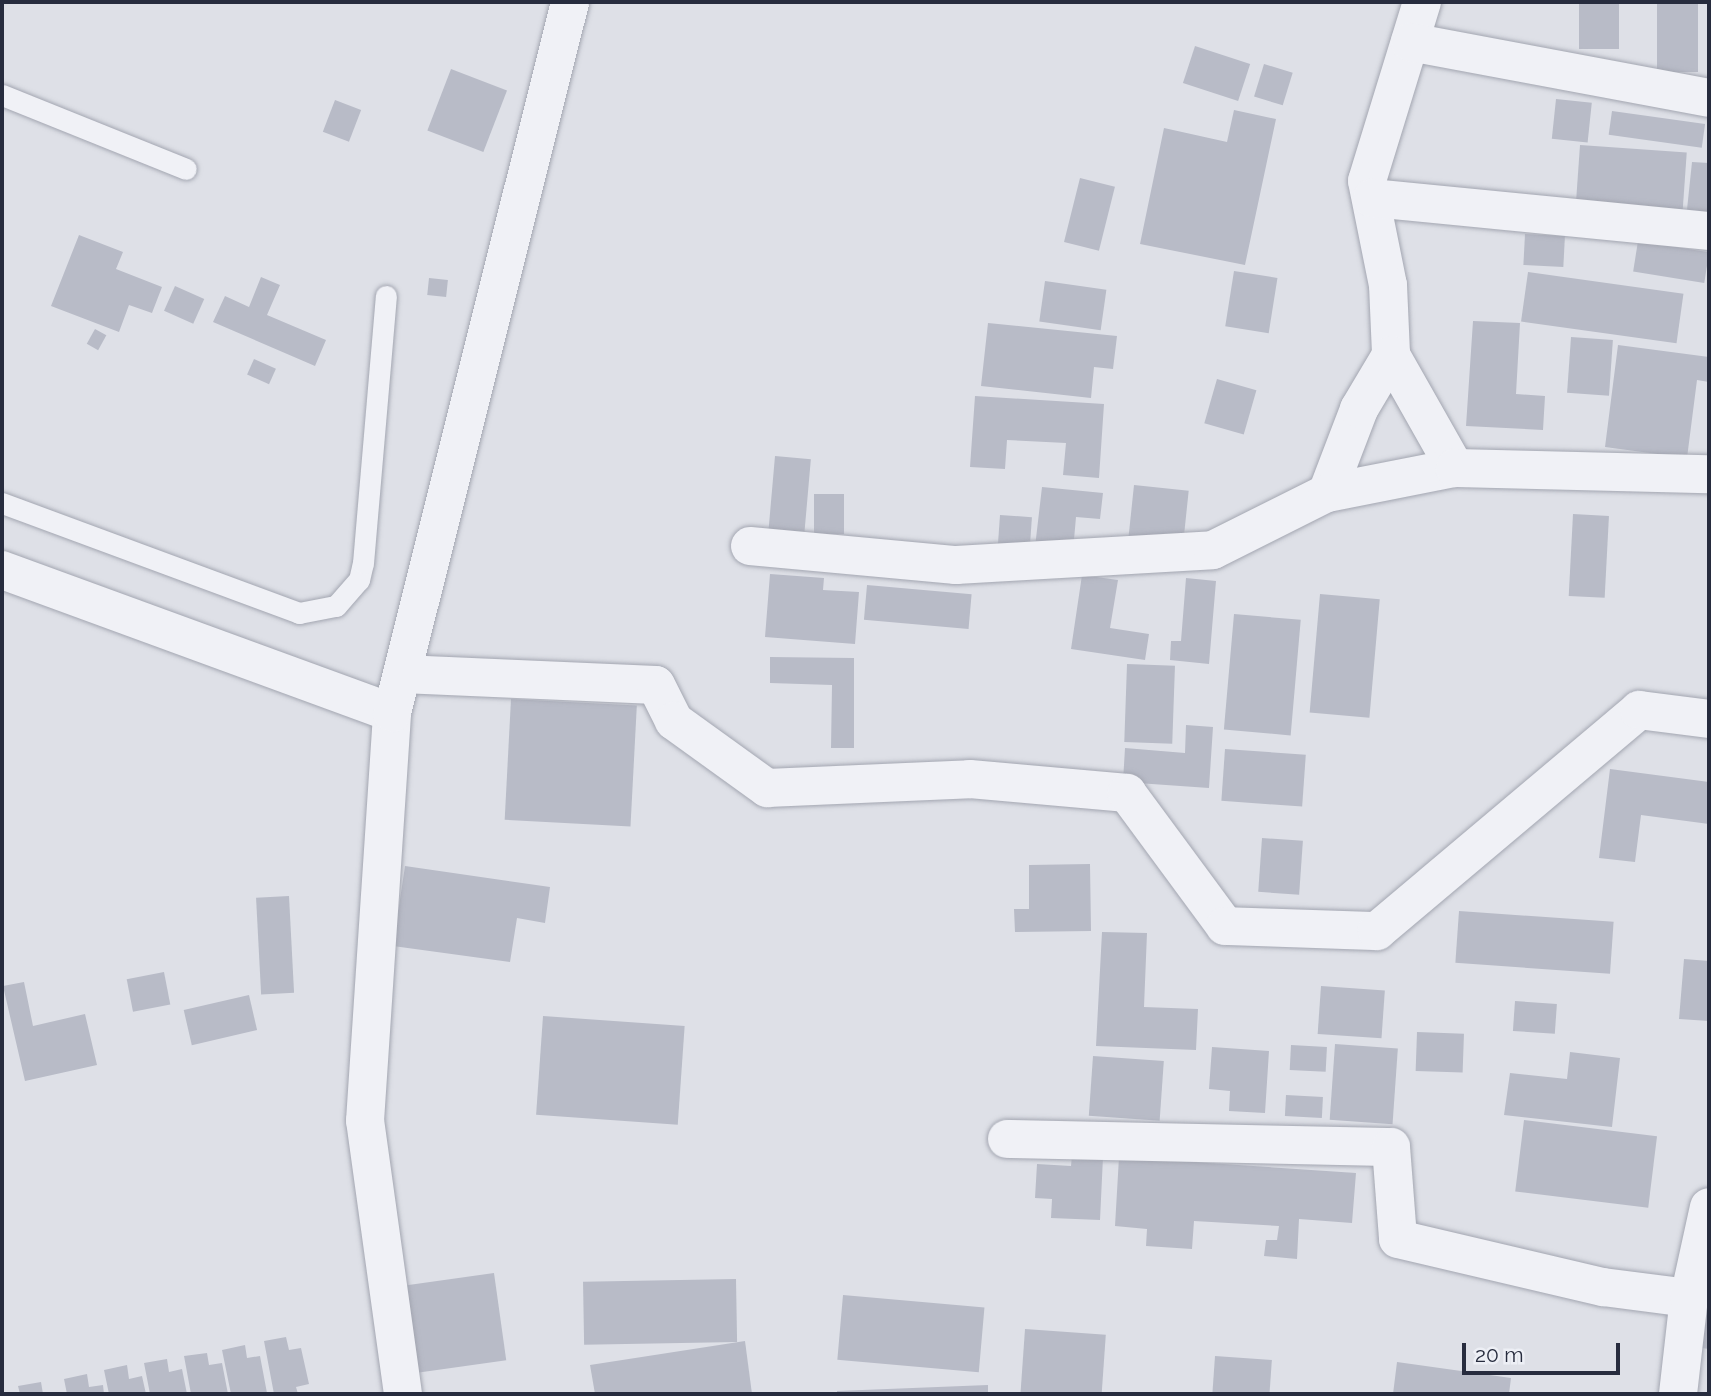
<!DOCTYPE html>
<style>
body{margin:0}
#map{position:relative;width:1711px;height:1396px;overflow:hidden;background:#dee0e7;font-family:Raleway,sans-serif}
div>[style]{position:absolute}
.building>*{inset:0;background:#b8bbc7;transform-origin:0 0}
.roads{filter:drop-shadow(0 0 2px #a3a6b1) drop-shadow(0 0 2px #a3a6b1)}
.lane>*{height:21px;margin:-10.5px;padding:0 10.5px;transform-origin:10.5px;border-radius:10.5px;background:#f0f1f6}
.street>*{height:38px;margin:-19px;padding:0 19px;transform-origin:19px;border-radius:19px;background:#f0f1f6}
span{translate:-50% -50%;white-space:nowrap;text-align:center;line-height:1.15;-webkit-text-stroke:7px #edeff5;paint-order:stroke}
.frame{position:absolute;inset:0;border:4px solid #272c3e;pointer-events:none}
.scale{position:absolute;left:1462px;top:1343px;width:158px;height:32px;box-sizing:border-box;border:4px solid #272c3e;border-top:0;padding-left:9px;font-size:21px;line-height:24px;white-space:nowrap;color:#272c3e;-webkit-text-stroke:5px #edeff5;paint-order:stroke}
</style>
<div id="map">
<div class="building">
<i style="left:1579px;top:2px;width:40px;height:47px"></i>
<i style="left:1657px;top:2px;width:41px;height:70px"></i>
<i style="left:1195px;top:46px;width:58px;height:39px;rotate:18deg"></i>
<i style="left:1264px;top:64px;width:30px;height:34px;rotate:17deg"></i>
<i style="left:451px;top:69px;width:60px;height:66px;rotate:21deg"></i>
<i style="left:1556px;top:99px;width:36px;height:40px;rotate:6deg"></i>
<i style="left:335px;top:100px;width:28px;height:34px;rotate:21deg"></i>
<i style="clip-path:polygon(1234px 110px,1276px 119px,1245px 265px,1140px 244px,1164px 128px,1227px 142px)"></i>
<i style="left:1612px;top:111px;width:94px;height:24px;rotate:8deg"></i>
<i style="left:1580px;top:145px;width:107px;height:65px;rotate:4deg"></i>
<i style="clip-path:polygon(1692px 162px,1709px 163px,1709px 221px,1686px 219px)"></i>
<i style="left:1080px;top:178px;width:36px;height:66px;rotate:14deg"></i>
<i style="left:1525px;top:234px;width:40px;height:31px;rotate:3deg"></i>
<i style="clip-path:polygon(79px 235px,123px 252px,116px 269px,162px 287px,152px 313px,129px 305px,119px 332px,51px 306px)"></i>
<i style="left:1638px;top:241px;width:72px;height:31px;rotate:9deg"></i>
<i style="left:1234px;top:271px;width:44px;height:56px;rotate:9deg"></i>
<i style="left:1528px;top:272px;width:157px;height:50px;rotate:8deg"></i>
<i style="clip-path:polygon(261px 277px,280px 285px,267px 315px,326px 340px,315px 366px,213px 322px,225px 296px,249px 307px)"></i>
<i style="left:429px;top:278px;width:19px;height:17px;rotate:6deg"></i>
<i style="left:1045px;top:281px;width:62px;height:41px;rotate:8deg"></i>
<i style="left:175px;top:286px;width:32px;height:27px;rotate:24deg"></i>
<i style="clip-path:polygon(1473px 321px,1520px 323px,1516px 394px,1545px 396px,1543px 430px,1466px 426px)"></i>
<i style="clip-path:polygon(988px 323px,1117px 336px,1113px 369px,1094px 367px,1091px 398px,981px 386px)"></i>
<i style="left:95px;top:329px;width:13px;height:17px;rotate:29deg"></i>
<i style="left:1571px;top:337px;width:42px;height:56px;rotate:4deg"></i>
<i style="clip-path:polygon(1618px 345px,1709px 357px,1709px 382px,1697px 380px,1687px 458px,1605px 447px)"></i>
<i style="left:254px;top:359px;width:24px;height:17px;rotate:24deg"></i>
<i style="left:1217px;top:379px;width:41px;height:46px;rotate:16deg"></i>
<i style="clip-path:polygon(975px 396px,1104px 404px,1099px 478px,1063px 475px,1066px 443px,1007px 440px,1005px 469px,970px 467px)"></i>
<i style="left:775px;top:456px;width:36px;height:83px;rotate:5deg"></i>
<i style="left:1134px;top:485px;width:55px;height:52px;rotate:6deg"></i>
<i style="clip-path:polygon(1042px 487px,1103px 493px,1100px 519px,1076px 517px,1073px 551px,1035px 547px)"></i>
<i style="left:814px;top:494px;width:30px;height:40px"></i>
<i style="left:1573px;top:514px;width:36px;height:82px;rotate:3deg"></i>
<i style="left:1000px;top:515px;width:32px;height:37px;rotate:4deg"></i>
<i style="clip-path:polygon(770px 574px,824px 578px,823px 590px,859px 592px,855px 644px,765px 637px)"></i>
<i style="clip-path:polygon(1082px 575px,1118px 580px,1110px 628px,1149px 634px,1145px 660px,1071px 649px)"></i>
<i style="clip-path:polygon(1186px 578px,1216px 581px,1209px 664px,1170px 660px,1171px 641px,1181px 641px)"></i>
<i style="left:867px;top:585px;width:105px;height:35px;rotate:5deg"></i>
<i style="left:1320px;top:594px;width:60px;height:119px;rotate:5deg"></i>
<i style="left:1234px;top:614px;width:67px;height:116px;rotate:5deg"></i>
<i style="clip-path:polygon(770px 657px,854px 658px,854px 748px,831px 748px,832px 685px,770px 683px)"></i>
<i style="left:1127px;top:664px;width:48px;height:78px;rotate:2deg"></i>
<i style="left:511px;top:699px;width:126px;height:121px;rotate:3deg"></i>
<i style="clip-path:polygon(1186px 725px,1213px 727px,1209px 788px,1123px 782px,1125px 748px,1185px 753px)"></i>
<i style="left:1225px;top:749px;width:81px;height:52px;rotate:4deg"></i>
<i style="clip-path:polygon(1610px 769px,1709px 782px,1709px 824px,1641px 815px,1635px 862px,1599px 858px)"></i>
<i style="left:1262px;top:838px;width:41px;height:54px;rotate:4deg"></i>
<i style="clip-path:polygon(1090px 864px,1091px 931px,1015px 932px,1014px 909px,1029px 909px,1029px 865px)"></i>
<i style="clip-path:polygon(405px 866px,550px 887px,545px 923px,517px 918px,510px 962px,393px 946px)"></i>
<i style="left:289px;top:896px;width:97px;height:33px;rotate:87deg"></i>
<i style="left:1459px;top:911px;width:155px;height:52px;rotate:4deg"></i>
<i style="clip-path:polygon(1102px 932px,1147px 933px,1144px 1007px,1198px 1009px,1196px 1050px,1096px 1046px)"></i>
<i style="clip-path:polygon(1684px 959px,1709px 961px,1709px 1021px,1679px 1019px)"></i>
<i style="left:164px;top:972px;width:33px;height:38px;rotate:79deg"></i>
<i style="clip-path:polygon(24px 982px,33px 1026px,85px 1014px,97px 1065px,25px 1081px,3px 986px)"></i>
<i style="left:1321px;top:986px;width:64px;height:48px;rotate:4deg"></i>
<i style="left:249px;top:995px;width:36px;height:67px;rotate:77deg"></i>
<i style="left:1515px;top:1001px;width:42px;height:30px;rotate:4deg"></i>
<i style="left:543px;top:1016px;width:142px;height:99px;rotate:4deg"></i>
<i style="left:1417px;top:1032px;width:47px;height:39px;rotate:2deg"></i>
<i style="left:1335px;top:1044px;width:63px;height:76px;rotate:4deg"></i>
<i style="left:1291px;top:1045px;width:36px;height:25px;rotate:3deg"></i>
<i style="clip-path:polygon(1212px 1047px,1269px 1051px,1265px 1113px,1229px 1111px,1230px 1091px,1209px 1089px)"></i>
<i style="clip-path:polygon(1570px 1052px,1620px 1058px,1612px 1127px,1504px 1115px,1510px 1073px,1567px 1079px)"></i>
<i style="left:1093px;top:1056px;width:71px;height:60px;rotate:4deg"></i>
<i style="left:1286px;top:1095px;width:37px;height:21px;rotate:3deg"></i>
<i style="left:1524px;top:1120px;width:134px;height:72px;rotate:7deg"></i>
<i style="clip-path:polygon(1072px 1155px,1103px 1157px,1100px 1220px,1051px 1218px,1052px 1199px,1035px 1198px,1037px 1164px,1071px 1166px)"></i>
<i style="clip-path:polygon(1119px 1157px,1356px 1173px,1352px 1223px,1299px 1219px,1297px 1259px,1264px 1256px,1266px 1240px,1277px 1240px,1279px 1226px,1194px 1221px,1192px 1249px,1146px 1246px,1147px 1229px,1115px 1226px)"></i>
<i style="left:494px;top:1273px;width:88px;height:88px;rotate:82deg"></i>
<i style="left:736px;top:1279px;width:63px;height:153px;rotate:89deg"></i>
<i style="left:843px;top:1295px;width:142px;height:65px;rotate:5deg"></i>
<i style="clip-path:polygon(1709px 1297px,1709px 1349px,1702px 1348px)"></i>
<i style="left:1025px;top:1329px;width:81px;height:65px;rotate:4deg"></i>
<i style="clip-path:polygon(286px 1337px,289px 1350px,301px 1348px,309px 1384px,296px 1387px,298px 1394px,274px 1394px,264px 1341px)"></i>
<i style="clip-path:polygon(745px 1341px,752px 1394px,595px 1394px,590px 1365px)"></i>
<i style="clip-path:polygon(245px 1345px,247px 1358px,260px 1356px,267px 1393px,231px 1394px,222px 1350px)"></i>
<i style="clip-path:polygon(207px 1353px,209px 1365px,222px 1363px,228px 1394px,191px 1394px,184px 1356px)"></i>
<i style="left:1215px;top:1356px;width:57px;height:38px;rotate:4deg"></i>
<i style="clip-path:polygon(167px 1359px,169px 1372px,182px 1369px,187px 1394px,150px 1394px,144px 1363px)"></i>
<i style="clip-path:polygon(1397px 1362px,1511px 1378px,1509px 1394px,1393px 1394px)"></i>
<i style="clip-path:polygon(127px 1365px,129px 1379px,142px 1376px,146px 1394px,109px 1394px,104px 1370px)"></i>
<i style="clip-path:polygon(87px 1374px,89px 1387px,103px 1385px,104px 1394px,67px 1394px,64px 1379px)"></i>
<i style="clip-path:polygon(41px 1382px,43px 1394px,20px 1394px,18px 1386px)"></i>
<i style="clip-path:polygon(988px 1385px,988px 1394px,837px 1394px,837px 1391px)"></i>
</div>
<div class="roads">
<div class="lane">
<i style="left:2px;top:95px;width:198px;rotate:21.9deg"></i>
<i style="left:2px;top:503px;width:317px;rotate:20.3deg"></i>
<i style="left:299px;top:613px;width:38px;rotate:-11deg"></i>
<i style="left:336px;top:606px;width:35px;rotate:-49deg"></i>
<i style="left:359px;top:580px;width:17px;rotate:-77deg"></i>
<i style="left:363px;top:563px;width:268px;rotate:-85.1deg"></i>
</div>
<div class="street">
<i style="left:1422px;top:2px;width:187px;rotate:107.1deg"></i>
<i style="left:1367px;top:181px;width:106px;rotate:78.6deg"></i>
<i style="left:1388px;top:285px;width:70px;rotate:87.5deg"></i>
<i style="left:1391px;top:355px;width:130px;rotate:60.5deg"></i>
<i style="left:1410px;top:42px;width:304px;rotate:10.6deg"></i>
<i style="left:1372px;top:198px;width:339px;rotate:5.6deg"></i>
<i style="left:1327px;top:493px;width:90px;rotate:-69.1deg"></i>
<i style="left:1359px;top:409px;width:63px;rotate:-59.3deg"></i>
<i style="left:750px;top:546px;width:207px;rotate:5.3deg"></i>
<i style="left:956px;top:565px;width:257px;rotate:-3.3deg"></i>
<i style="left:1213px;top:550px;width:127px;rotate:-26.6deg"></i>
<i style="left:1327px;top:493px;width:130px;rotate:-11.1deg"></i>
<i style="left:1455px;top:468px;width:254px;rotate:1.4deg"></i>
<i style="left:2px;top:570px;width:415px;rotate:20.1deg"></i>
<i style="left:402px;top:674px;width:254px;rotate:2.5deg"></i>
<i style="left:656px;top:685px;width:40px;rotate:63.4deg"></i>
<i style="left:674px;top:721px;width:115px;rotate:35.8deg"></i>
<i style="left:767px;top:788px;width:203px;rotate:-2.5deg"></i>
<i style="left:970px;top:779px;width:158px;rotate:5.1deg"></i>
<i style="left:1127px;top:793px;width:165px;rotate:53.6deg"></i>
<i style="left:1225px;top:926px;width:152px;rotate:1.9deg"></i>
<i style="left:1377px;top:931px;width:343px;rotate:-40.1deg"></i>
<i style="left:1639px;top:710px;width:71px;rotate:7.3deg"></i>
<i style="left:1007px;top:1139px;width:384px;rotate:1.2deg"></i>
<i style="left:1391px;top:1147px;width:92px;rotate:85.6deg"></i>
<i style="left:1398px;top:1239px;width:211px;rotate:13.2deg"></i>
<i style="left:1603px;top:1287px;width:87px;rotate:7.3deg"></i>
<i style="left:403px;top:1394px;width:276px;rotate:-97.9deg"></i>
<i style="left:365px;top:1121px;width:409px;rotate:-86.2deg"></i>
<i style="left:392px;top:713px;width:733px;rotate:-75.94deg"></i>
<i style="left:1678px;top:1394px;width:97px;rotate:-83.5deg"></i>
<i style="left:1689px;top:1298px;width:93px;rotate:-77.6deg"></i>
</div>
</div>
<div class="frame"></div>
<div class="scale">20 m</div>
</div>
